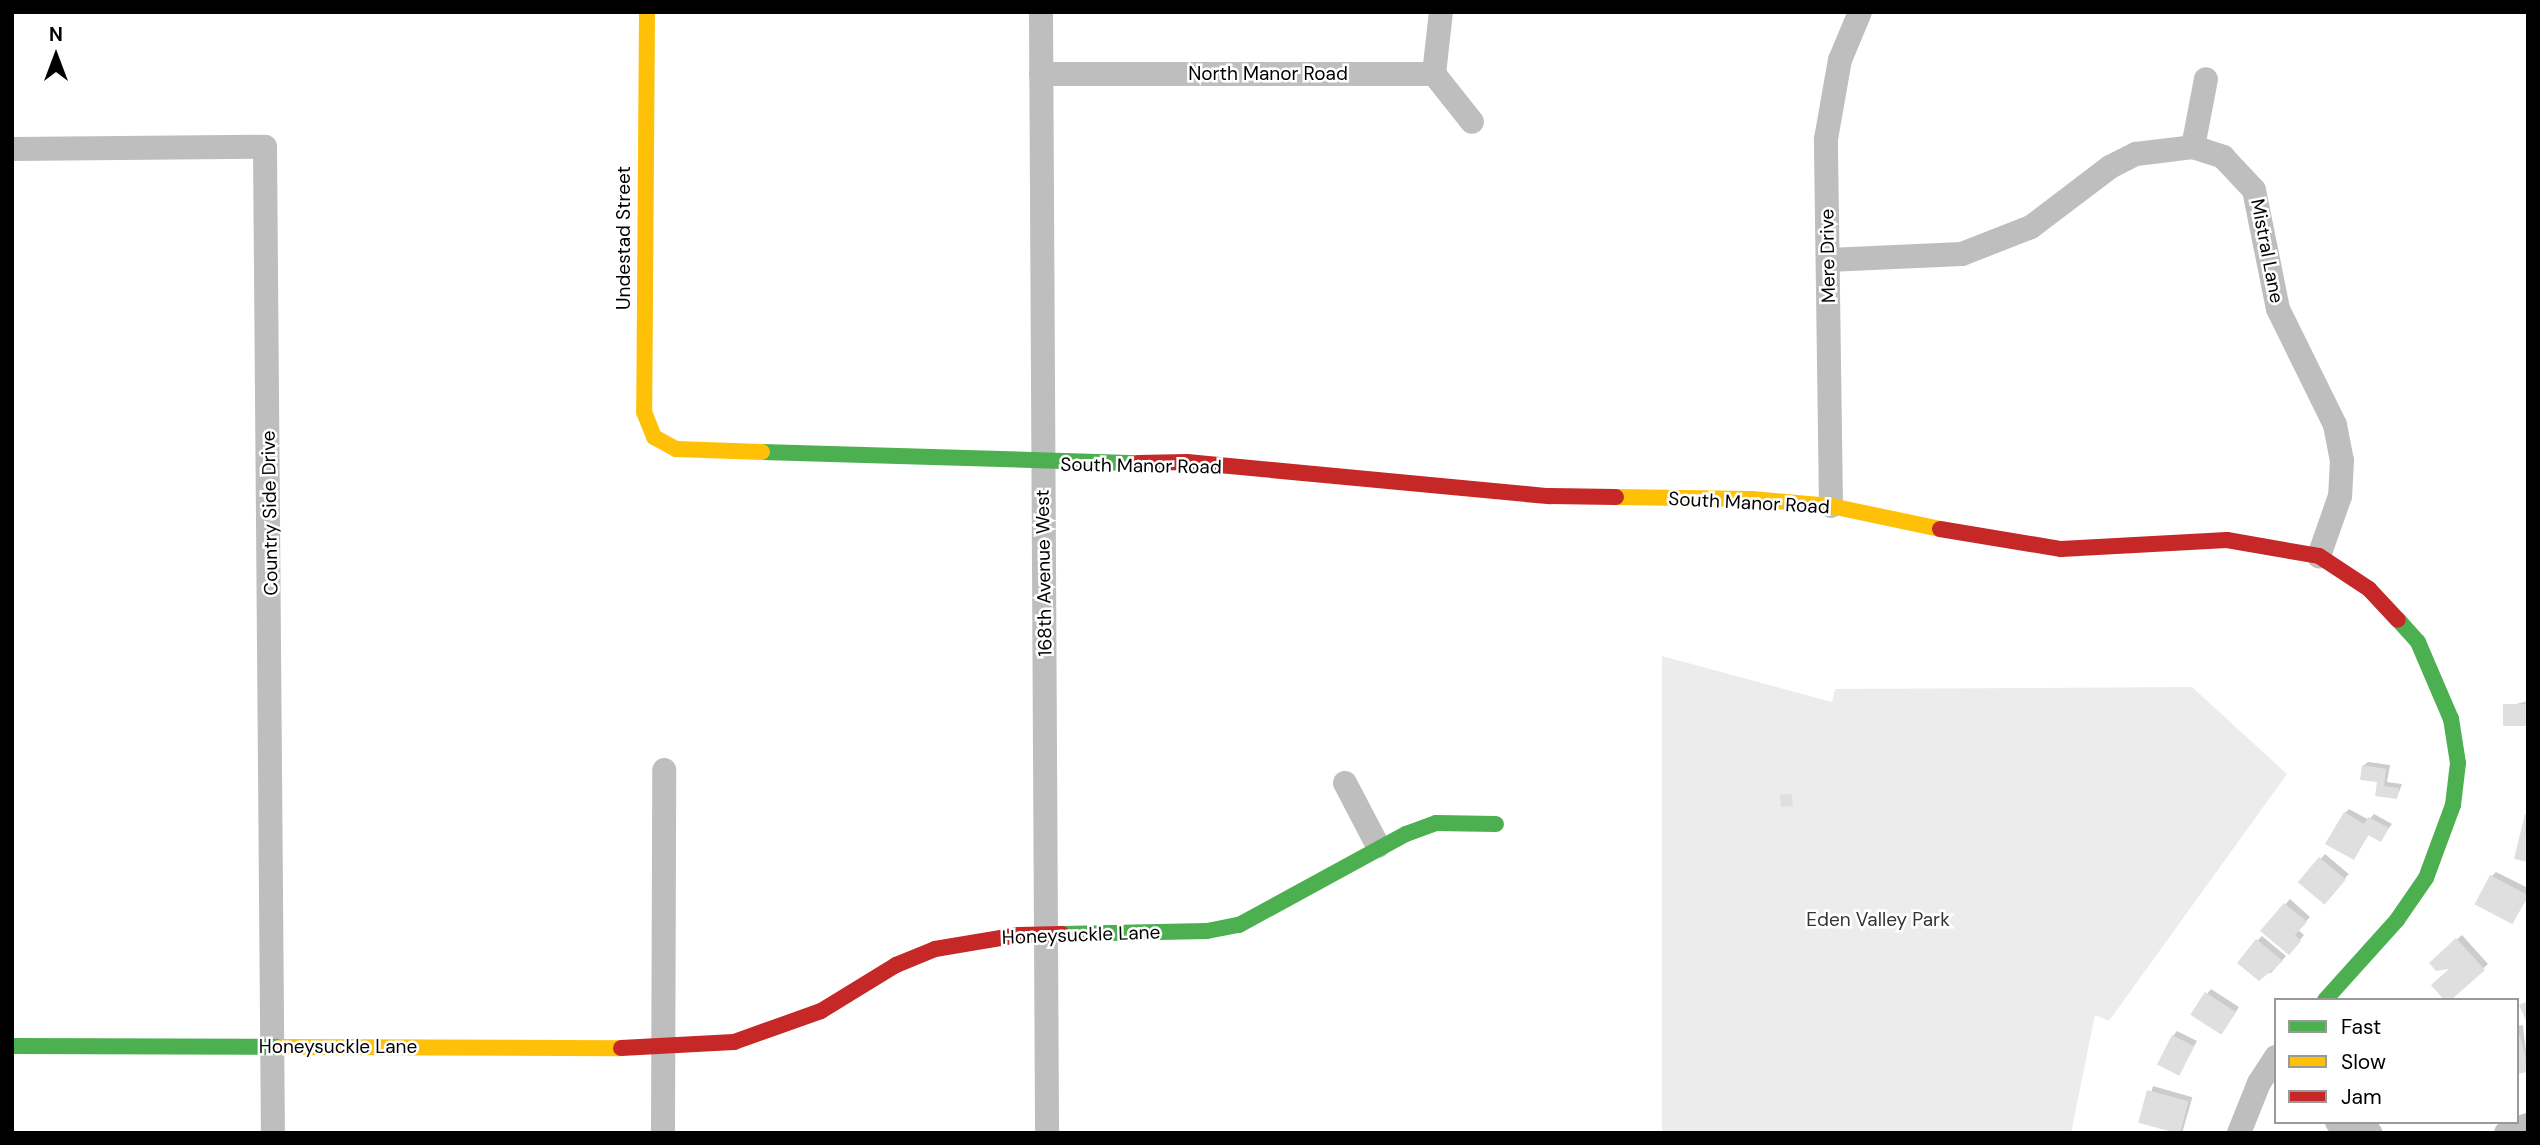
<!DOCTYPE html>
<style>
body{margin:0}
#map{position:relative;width:2540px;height:1145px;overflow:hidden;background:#fff;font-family:"DM Sans",sans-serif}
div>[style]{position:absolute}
.green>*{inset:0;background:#ececec}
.shadow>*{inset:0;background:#0003;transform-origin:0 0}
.building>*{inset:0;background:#dfdfdf;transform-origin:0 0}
.street>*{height:24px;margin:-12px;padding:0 12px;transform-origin:12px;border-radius:12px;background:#bebebe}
.fast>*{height:16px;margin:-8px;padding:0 8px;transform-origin:8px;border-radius:8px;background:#4caf50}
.slow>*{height:16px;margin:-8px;padding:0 8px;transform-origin:8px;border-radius:8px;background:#ffc107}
.jam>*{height:16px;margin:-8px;padding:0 8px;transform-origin:8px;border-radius:8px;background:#c62828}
span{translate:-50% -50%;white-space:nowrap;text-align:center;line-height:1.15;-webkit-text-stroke:5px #fff;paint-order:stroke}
.street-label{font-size:19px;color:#000}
.park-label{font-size:19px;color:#333}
.frame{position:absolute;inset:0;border:14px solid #000;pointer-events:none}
.legend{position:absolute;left:2274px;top:998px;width:245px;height:126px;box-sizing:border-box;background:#fff;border:2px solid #999;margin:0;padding:9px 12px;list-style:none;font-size:21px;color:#000}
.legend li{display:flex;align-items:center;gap:14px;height:35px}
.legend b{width:35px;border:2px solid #999}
.north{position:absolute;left:21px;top:21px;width:70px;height:70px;-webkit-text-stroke:5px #fff;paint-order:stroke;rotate:0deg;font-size:19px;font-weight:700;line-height:28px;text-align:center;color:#000}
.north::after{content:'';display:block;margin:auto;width:24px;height:32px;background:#000;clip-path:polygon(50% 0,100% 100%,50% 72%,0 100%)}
</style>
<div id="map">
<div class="green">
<i style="clip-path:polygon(1662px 656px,1832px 702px,1835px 689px,2192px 687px,2287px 774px,2109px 1021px,2095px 1015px,2071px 1133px,1662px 1133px)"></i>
</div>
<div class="shadow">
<i style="clip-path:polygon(2528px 701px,2528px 725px,2505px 707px)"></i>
<i style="clip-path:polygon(2368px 762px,2390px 765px,2387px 782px,2402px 784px,2397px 797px,2377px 794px,2379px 781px,2363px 766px)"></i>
<i style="clip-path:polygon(2349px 809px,2369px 820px,2374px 814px,2392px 824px,2380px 840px,2369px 834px,2354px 858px,2345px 813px)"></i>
<i style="left:2325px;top:854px;width:31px;height:38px;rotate:40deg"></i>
<i style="clip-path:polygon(2496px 872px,2528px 888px,2528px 897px,2513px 921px,2492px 876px)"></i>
<i style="clip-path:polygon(2290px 899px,2310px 917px,2298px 930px,2304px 935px,2289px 953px,2263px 930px)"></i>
<i style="clip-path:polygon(2462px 935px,2488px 964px,2448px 1000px,2454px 966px,2431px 963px)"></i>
<i style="clip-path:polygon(2262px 936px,2286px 956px,2270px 974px,2257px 941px)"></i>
<i style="clip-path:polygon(2211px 989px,2239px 1007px,2225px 1028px,2207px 994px)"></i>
<i style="clip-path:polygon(2523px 1025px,2528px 1070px,2517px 1073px,2517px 1026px)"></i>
<i style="clip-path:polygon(2177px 1031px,2197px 1041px,2179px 1074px,2173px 1036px)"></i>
<i style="left:2153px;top:1086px;width:41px;height:38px;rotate:16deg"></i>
</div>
<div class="building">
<i style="left:2528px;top:704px;width:22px;height:25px;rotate:90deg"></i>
<i style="clip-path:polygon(2362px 765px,2386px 769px,2384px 786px,2399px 788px,2397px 799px,2375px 796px,2377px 782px,2360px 780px)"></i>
<i style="left:1792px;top:794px;width:12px;height:12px;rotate:85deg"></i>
<i style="clip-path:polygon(2344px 812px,2364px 824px,2368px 817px,2389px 828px,2381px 842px,2368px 835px,2354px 860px,2325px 844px)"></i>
<i style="clip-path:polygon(2525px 814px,2528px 815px,2528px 862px,2514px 859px)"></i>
<i style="left:2319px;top:857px;width:35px;height:33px;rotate:40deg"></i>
<i style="left:2490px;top:875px;width:43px;height:33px;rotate:28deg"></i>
<i style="clip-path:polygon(2284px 903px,2307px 922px,2295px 935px,2301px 941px,2289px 955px,2260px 931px)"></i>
<i style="clip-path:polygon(2456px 938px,2485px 970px,2451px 1000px,2444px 1000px,2431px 985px,2449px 969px,2436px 971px,2429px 963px)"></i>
<i style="clip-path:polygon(2256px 939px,2283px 961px,2259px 981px,2237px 963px)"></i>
<i style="left:2205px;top:992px;width:37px;height:27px;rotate:33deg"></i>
<i style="clip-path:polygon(2528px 1001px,2528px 1025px,2519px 1005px)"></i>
<i style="clip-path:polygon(2517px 1026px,2528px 1066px,2528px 1072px,2517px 1074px)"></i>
<i style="left:2172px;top:1035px;width:25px;height:33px;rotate:27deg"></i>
<i style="left:2147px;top:1090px;width:43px;height:34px;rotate:15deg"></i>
</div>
<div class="street">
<i style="left:1041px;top:12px;width:1121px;rotate:89.69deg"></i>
<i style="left:1041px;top:74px;width:393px"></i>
<i style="left:1434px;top:74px;width:62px;rotate:-83.6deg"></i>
<i style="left:1434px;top:74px;width:61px;rotate:51.6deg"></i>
<i style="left:2193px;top:147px;width:69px;rotate:-79.2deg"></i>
<i style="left:12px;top:149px;width:253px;rotate:-0.5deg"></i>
<i style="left:265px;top:147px;width:986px;rotate:89.54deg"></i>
<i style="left:1828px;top:260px;width:134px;rotate:-2.6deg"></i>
<i style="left:1962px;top:254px;width:74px;rotate:-21.4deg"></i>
<i style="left:2031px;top:227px;width:99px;rotate:-37.2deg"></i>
<i style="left:2110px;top:167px;width:29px;rotate:-27deg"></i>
<i style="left:2136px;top:154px;width:57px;rotate:-7deg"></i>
<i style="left:2193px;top:147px;width:32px;rotate:18deg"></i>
<i style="left:2223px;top:157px;width:45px;rotate:46.8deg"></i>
<i style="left:2254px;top:190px;width:121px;rotate:78.6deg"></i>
<i style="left:2278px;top:309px;width:129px;rotate:63.8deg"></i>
<i style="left:2335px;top:425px;width:36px;rotate:79deg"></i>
<i style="left:2342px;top:460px;width:36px;rotate:93deg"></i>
<i style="left:2340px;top:496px;width:64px;rotate:109.3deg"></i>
<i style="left:1831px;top:506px;width:367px;rotate:-90.8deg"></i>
<i style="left:1826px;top:139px;width:80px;rotate:-80deg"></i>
<i style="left:1840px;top:60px;width:52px;rotate:-67.4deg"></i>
<i style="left:1345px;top:783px;width:71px;rotate:62.4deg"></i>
<i style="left:2337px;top:1122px;width:35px;rotate:18deg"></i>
<i style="left:663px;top:1133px;width:363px;rotate:-89.8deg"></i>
<i style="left:2239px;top:1133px;width:54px;rotate:-68.2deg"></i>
<i style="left:2259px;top:1083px;width:31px;rotate:-57deg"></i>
<i style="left:2506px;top:1133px;width:23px;rotate:-20deg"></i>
</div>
<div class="fast">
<i style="left:762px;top:452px;width:376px;rotate:1.7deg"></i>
<i style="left:1062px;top:934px;width:145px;rotate:-1.2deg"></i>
<i style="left:1207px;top:931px;width:33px;rotate:-11deg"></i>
<i style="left:1239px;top:925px;width:190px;rotate:-28.6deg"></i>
<i style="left:1406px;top:834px;width:32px;rotate:-20deg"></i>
<i style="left:1436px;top:823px;width:60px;rotate:1deg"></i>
<i style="left:2325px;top:1000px;width:108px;rotate:-48deg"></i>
<i style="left:2397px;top:920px;width:51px;rotate:-55.4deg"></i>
<i style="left:2426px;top:878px;width:78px;rotate:-69.7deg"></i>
<i style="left:2453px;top:805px;width:42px;rotate:-83.2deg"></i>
<i style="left:2458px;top:763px;width:45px;rotate:-99deg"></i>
<i style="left:2451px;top:719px;width:84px;rotate:-113.2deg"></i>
<i style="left:2418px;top:642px;width:30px;rotate:-132deg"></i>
<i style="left:12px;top:1046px;width:270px;rotate:0.2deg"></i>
</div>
<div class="slow">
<i style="left:647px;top:12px;width:400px;rotate:90.4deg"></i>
<i style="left:644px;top:412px;width:27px;rotate:68deg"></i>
<i style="left:654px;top:437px;width:25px;rotate:29deg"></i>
<i style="left:676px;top:449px;width:86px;rotate:2deg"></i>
<i style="left:1616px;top:497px;width:136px;rotate:0.8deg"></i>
<i style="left:1752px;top:499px;width:79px;rotate:5.1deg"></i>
<i style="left:1831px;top:506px;width:111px;rotate:11.9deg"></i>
<i style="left:282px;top:1047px;width:339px;rotate:0.2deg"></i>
</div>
<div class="jam">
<i style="left:1138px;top:463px;width:49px;rotate:-1.2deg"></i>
<i style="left:1187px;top:462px;width:365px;rotate:5.4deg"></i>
<i style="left:1550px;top:496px;width:66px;rotate:0.9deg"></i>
<i style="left:1940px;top:529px;width:123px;rotate:9.4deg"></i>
<i style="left:2061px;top:549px;width:166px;rotate:-3.1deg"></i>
<i style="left:2227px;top:540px;width:93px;rotate:9.9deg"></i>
<i style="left:2319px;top:556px;width:60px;rotate:33.4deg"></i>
<i style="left:2369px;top:589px;width:42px;rotate:46.9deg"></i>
<i style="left:621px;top:1048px;width:113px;rotate:-3deg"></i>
<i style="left:734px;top:1042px;width:92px;rotate:-19.6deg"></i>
<i style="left:821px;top:1011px;width:88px;rotate:-31.5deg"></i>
<i style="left:896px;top:965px;width:42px;rotate:-22.3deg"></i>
<i style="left:935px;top:949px;width:85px;rotate:-9.5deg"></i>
<i style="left:1019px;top:935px;width:43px;rotate:-1.3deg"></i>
</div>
<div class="street-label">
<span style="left:1268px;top:74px">North Manor Road</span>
<span style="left:624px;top:238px;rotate:-90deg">Undestad Street</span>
<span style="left:2267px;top:251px;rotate:79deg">Mistral Lane</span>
<span style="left:1828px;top:256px;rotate:-91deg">Mere Drive</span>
<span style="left:1141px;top:466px;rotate:1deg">South Manor Road</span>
<span style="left:1749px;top:503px;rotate:3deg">South Manor Road</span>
<span style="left:270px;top:513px;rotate:-91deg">Country Side Drive</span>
<span style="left:1044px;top:573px;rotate:-91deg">168th Avenue West</span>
<span style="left:1081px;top:935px;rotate:-2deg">Honeysuckle Lane</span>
<span style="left:338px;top:1047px">Honeysuckle Lane</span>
</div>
<div class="park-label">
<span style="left:1878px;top:920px">Eden Valley Park</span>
</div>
<div class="frame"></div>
<ul class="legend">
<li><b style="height:9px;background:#4caf50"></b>Fast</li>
<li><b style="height:9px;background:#ffc107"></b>Slow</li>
<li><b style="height:9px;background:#c62828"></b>Jam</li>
</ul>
<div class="north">N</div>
</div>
